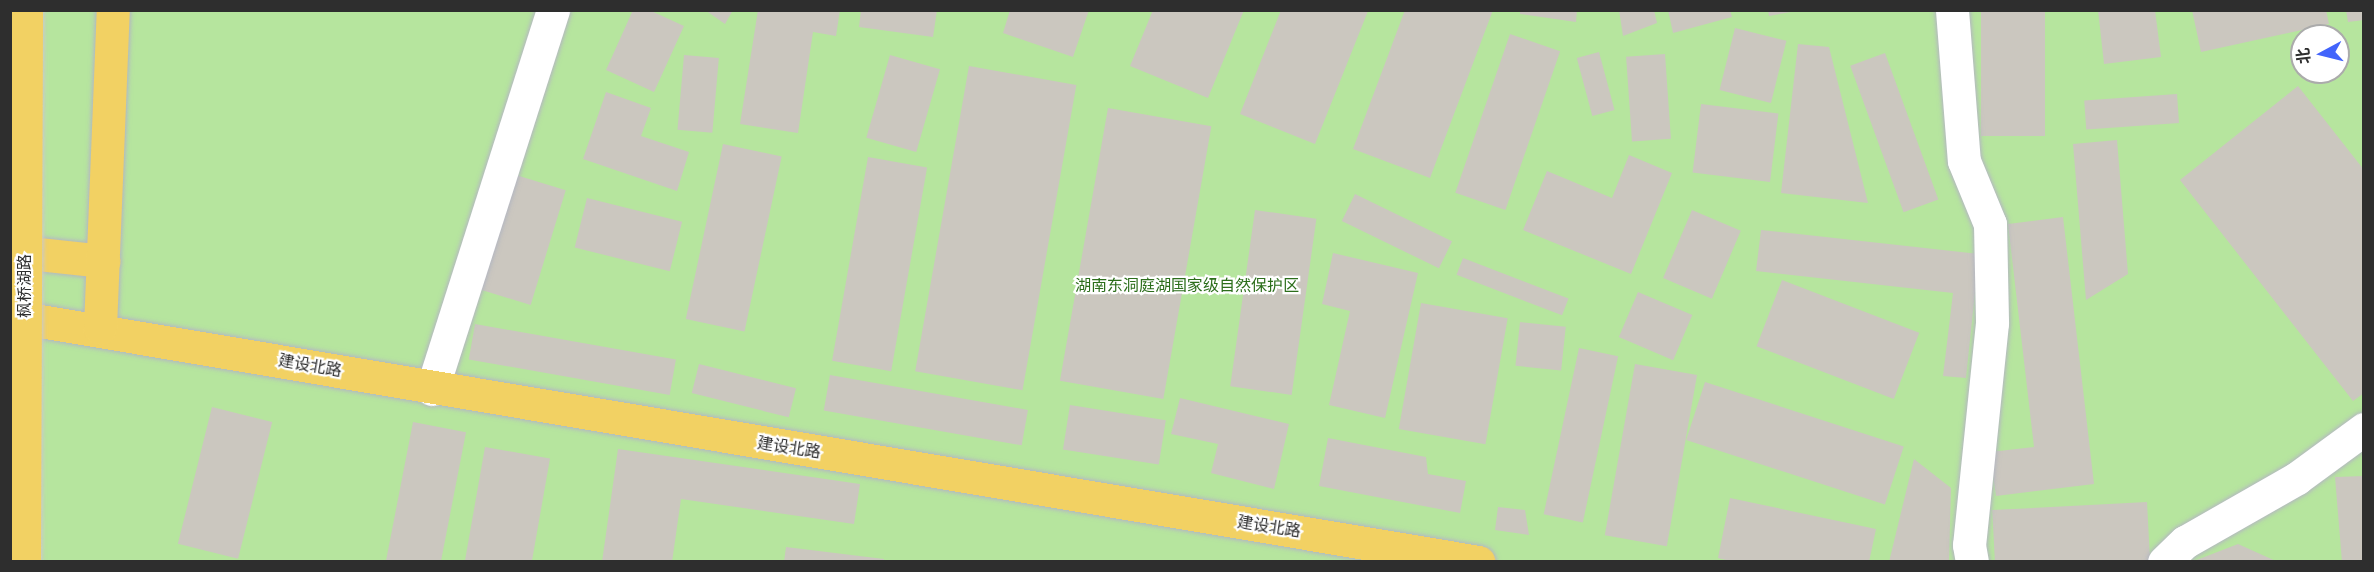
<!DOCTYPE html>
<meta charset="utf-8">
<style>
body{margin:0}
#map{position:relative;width:2374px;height:572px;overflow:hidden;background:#efe9e1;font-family:"Space Grotesk","Noto Sans SC",sans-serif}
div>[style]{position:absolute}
.green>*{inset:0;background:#b6e59e}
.building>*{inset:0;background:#cbc7bf;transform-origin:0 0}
.roads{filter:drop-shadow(0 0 2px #b4b7c1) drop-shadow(0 0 2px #b4b7c1)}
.minor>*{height:33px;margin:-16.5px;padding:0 16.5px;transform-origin:16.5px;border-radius:16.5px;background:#fff}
.major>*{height:33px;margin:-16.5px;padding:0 16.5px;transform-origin:16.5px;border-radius:16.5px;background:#f2d163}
.bridges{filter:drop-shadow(0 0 2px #c9c9c9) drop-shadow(0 0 2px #c9c9c9)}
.major-bridge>*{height:33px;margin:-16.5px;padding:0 16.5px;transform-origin:16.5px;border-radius:16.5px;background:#f2d163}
span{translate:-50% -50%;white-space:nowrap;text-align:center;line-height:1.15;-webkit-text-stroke:4.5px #fff;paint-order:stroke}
.street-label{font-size:16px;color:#2e2e2e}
.park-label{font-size:16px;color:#2c6e1b}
.frame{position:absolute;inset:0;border:12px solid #2e2e2e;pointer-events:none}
.north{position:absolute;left:2290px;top:24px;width:60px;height:60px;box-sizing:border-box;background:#fff;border:2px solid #ababab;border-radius:50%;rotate:263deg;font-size:16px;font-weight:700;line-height:24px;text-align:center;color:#2e2e2e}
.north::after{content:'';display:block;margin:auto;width:21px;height:27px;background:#4264fb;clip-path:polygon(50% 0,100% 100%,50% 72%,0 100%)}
</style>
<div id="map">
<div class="green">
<i style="clip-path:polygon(evenodd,10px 11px,2363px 11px,2363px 561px,11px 561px,10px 11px,2302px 36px,2338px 36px,2338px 72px,2302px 72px,2302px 36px)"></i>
</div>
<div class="building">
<i style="clip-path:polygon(633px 10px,649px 10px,684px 26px,654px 92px,606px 70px)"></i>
<i style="clip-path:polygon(705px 10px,733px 10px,725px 24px)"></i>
<i style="clip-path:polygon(758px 10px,840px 10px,836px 36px,813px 32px,798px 133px,740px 124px)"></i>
<i style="clip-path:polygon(861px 10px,937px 10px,933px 37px,859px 27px)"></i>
<i style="clip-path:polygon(1010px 10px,1089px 10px,1073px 57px,1003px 33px)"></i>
<i style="clip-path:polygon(1153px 10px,1244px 10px,1208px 98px,1130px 66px)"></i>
<i style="clip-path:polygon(1281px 10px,1368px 11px,1315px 144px,1240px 114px)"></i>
<i style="clip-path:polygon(1405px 10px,1493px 10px,1430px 178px,1353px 149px)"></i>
<i style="clip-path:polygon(1520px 10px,1577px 10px,1576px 22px,1520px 14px)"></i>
<i style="clip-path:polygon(1619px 10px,1654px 10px,1657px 23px,1623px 36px)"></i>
<i style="clip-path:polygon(1668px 10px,1730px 10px,1732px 17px,1673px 33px)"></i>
<i style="clip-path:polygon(1768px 10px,1791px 10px,1791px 12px,1769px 16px)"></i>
<i style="left:1981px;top:10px;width:64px;height:126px"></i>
<i style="clip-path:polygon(2098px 10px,2155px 10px,2161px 57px,2104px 64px)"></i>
<i style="clip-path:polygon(2192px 10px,2326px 10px,2329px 24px,2201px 52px)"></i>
<i style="clip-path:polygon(2346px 10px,2364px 10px,2364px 20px,2348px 22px)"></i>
<i style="left:1735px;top:28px;width:53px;height:64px;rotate:14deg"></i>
<i style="left:1510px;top:34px;width:53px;height:168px;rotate:19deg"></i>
<i style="clip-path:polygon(1798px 44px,1829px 47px,1868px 203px,1781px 193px)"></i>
<i style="left:1599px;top:52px;width:60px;height:23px;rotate:75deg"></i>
<i style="left:1885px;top:53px;width:156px;height:37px;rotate:70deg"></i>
<i style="left:1665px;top:54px;width:85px;height:39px;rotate:86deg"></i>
<i style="left:684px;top:55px;width:35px;height:75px;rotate:5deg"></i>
<i style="left:890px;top:55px;width:52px;height:86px;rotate:16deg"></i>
<i style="left:969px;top:66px;width:109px;height:310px;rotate:10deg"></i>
<i style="clip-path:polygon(2298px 86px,2364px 170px,2364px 393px,2353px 401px,2180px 180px)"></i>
<i style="clip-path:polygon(606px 92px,651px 108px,641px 136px,689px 152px,677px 191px,583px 159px)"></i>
<i style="left:2177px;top:94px;width:29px;height:93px;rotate:86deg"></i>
<i style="left:1701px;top:104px;width:78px;height:69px;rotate:7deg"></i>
<i style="left:1108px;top:108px;width:105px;height:277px;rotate:10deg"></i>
<i style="clip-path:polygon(2117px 140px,2128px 274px,2086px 300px,2073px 144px)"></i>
<i style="left:723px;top:144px;width:60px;height:179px;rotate:12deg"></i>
<i style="clip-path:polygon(1629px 155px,1672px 173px,1631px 274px,1523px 230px,1547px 171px,1612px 198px)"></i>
<i style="left:868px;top:157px;width:60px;height:207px;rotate:10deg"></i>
<i style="left:516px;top:175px;width:52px;height:120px;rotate:17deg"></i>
<i style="left:1355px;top:194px;width:108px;height:30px;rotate:26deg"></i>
<i style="left:587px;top:198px;width:98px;height:51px;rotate:14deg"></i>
<i style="left:1255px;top:210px;width:62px;height:178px;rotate:8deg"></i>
<i style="left:1692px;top:210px;width:53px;height:74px;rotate:23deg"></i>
<i style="clip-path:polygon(2063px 217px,2094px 484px,1996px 496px,1990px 452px,2034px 447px,2008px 224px)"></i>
<i style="clip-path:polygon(1761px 230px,1979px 254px,1966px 378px,1943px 376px,1953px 293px,1756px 271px)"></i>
<i style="clip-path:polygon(1333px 253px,1418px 273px,1385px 418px,1329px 405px,1350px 311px,1322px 304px)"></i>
<i style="left:1463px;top:258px;width:113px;height:18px;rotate:21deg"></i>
<i style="left:1782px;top:280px;width:147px;height:71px;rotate:21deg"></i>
<i style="left:1638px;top:292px;width:59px;height:49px;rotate:23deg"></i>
<i style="left:1421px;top:303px;width:88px;height:128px;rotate:10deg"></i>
<i style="left:1520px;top:322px;width:46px;height:44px;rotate:6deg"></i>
<i style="left:475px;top:324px;width:204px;height:36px;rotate:10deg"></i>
<i style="left:1579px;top:348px;width:40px;height:170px;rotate:12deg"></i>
<i style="left:699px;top:364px;width:100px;height:30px;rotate:14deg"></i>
<i style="left:1635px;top:364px;width:63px;height:174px;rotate:10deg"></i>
<i style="left:830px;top:375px;width:201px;height:36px;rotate:10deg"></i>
<i style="left:1705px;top:382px;width:209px;height:61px;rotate:18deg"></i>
<i style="clip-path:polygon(1180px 398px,1289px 424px,1274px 489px,1211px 473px,1218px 444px,1171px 434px)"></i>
<i style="left:1070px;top:405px;width:97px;height:45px;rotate:9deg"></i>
<i style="left:212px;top:407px;width:62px;height:141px;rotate:14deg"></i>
<i style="left:413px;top:422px;width:54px;height:143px;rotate:11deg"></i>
<i style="clip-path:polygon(1328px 438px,1426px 457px,1428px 474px,1466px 481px,1460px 513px,1319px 486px)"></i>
<i style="left:485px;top:447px;width:66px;height:116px;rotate:10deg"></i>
<i style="clip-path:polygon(618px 449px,860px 484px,854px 524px,681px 499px,672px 562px,602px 562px)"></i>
<i style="clip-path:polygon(1914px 459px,1951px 488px,1949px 562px,1889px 562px)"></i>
<i style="clip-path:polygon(2364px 476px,2364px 562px,2342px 562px,2335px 477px)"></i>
<i style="clip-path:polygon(1730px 498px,1876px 529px,1869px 562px,1734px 562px,1718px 558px)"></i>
<i style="left:2147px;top:502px;width:58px;height:155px;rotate:87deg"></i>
<i style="clip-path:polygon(1498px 507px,1525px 510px,1529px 535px,1495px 530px)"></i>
<i style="clip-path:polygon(2238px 544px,2278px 562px,2194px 562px,2194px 561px)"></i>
<i style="clip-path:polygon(786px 547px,884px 559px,884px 562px,784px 562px)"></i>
</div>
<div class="roads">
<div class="minor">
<i style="left:1952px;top:10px;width:151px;rotate:85.5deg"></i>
<i style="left:1964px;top:161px;width:68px;rotate:67.6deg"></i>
<i style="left:1990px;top:224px;width:99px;rotate:88.8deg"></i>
<i style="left:1992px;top:323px;width:223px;rotate:95.9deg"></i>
<i style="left:1969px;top:545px;width:17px;rotate:80deg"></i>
<i style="left:432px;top:389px;width:398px;rotate:-72.3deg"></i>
<i style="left:2164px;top:562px;width:29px;rotate:-44deg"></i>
<i style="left:2185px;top:542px;width:129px;rotate:-29.7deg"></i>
<i style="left:2297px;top:478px;width:83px;rotate:-36.2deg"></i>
</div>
<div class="major">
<i style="left:10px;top:251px;width:94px;rotate:6.1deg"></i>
<i style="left:10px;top:316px;width:1489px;rotate:9.51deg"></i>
<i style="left:100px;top:328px;width:318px;rotate:-87.7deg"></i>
</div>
</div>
<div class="bridges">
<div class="major-bridge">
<i style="left:24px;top:562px;width:552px;rotate:-89.79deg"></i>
</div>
</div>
<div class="street-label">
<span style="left:25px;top:286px;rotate:-90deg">枫桥湖路</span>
<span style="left:310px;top:366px;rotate:10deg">建设北路</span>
<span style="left:789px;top:448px;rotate:9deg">建设北路</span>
<span style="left:1269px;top:527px;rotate:9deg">建设北路</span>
</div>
<div class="park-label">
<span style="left:1187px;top:286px">湖南东洞庭湖国家级自然保护区</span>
</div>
<div class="frame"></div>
<div class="north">北</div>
</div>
